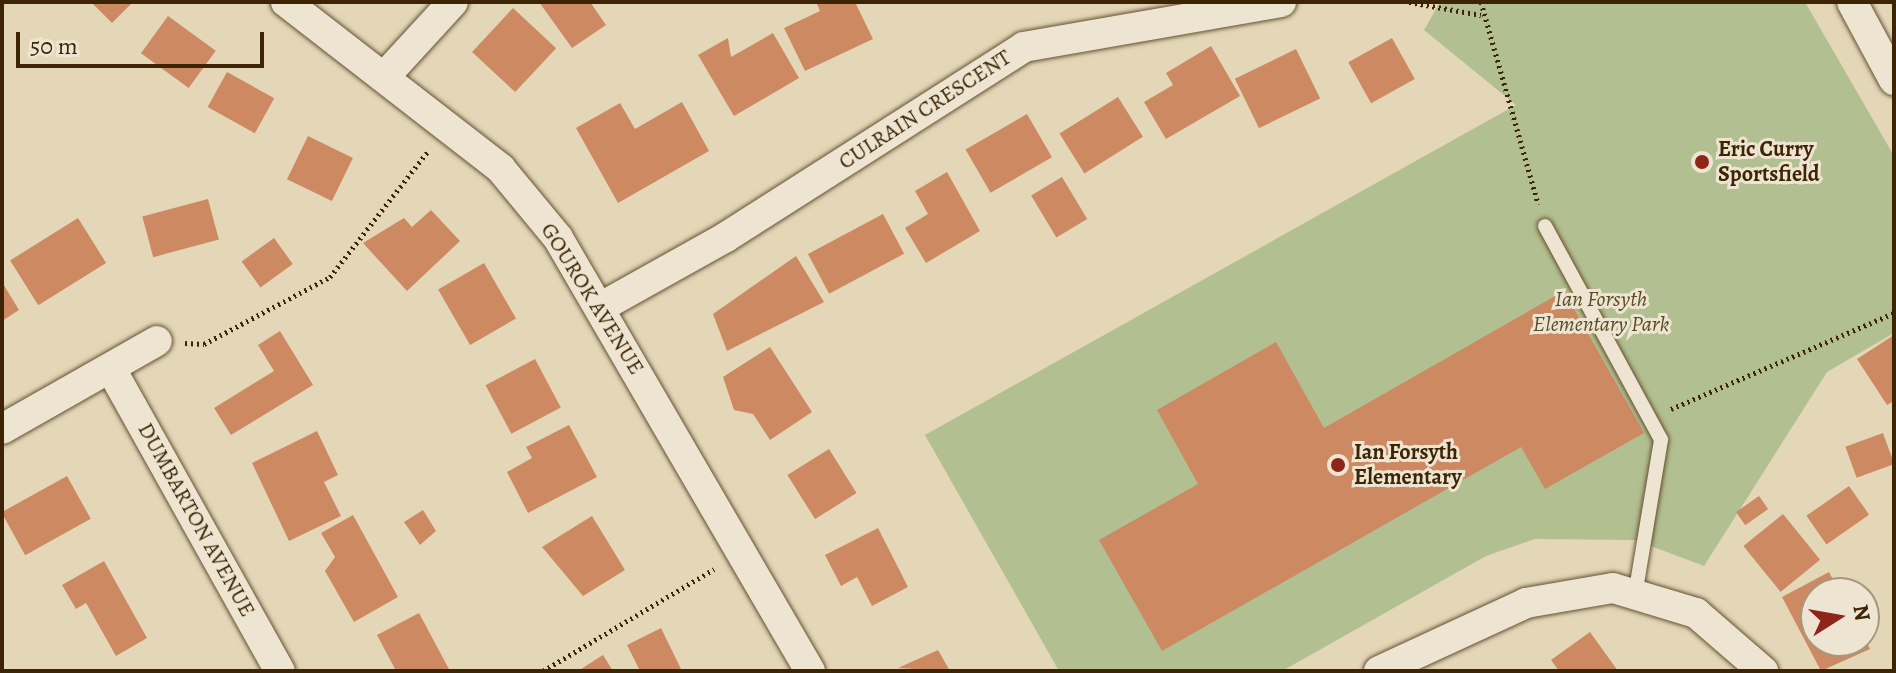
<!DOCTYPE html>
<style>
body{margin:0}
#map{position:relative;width:1896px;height:673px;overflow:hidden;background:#e3d7b8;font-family:Alegreya,serif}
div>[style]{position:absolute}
.green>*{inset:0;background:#b2bf90}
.building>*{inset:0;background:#cd8a62;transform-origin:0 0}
.path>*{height:5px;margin-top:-2.5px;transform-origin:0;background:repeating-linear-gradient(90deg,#3c2405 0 2px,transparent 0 6px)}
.roads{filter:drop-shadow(0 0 2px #665132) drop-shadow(0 0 2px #665132)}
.service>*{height:14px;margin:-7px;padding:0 7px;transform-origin:7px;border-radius:7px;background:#ede5d1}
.minor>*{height:30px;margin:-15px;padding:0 15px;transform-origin:15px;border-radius:15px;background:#ede5d1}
.dots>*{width:22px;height:22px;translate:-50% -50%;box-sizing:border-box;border:4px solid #ede5d1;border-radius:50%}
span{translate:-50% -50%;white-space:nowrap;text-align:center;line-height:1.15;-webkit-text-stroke:6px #ede5d1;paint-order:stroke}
.street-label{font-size:22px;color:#3c2405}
.poi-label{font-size:22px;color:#3c2405;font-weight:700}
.left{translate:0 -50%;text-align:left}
.park-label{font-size:22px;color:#5a4b28;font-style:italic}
.frame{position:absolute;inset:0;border:4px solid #3c2405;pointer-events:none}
.north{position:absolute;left:1800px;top:577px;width:80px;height:80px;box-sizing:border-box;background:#ede5d1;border:2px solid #a6987f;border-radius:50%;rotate:79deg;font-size:22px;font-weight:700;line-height:32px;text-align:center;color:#3c2405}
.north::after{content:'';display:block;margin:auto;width:28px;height:36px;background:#8f2418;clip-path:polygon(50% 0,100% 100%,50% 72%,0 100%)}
.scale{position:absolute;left:16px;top:32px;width:248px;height:36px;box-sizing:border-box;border:4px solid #3c2405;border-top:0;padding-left:10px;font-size:24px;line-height:28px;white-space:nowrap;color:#3c2405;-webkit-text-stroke:6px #ede5d1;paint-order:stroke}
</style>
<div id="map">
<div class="green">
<i style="clip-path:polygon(1440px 2px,1805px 2px,1894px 156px,1894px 333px,1827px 372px,1704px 566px,1635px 540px,1535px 539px,1486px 556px,1282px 671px,1059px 671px,925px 435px,1516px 105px,1424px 30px)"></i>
</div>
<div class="building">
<i style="clip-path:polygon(91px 2px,133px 2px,112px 23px)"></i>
<i style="clip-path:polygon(539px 2px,590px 2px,606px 25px,572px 48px)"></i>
<i style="clip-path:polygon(816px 2px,855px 2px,873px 39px,805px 71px,784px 28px,820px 11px)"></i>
<i style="left:513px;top:8px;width:59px;height:60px;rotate:43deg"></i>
<i style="left:168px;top:16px;width:59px;height:46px;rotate:36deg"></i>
<i style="clip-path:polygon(773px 33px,799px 78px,734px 116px,698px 55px,728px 38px,731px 57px)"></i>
<i style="left:1392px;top:38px;width:47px;height:50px;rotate:61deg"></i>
<i style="clip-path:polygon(1211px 46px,1240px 96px,1166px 139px,1144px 102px,1173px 85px,1166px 73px)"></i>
<i style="left:1296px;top:49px;width:55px;height:68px;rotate:64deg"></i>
<i style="left:227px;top:72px;width:54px;height:40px;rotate:29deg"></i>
<i style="left:1118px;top:97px;width:47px;height:69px;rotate:58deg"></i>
<i style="clip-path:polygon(682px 102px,709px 151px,618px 203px,576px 128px,620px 103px,635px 129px)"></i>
<i style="left:1027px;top:114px;width:50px;height:71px;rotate:60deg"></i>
<i style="left:308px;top:136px;width:50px;height:48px;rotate:26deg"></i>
<i style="clip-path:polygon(947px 172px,980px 231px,926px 263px,905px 228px,928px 214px,915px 191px)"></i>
<i style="left:1062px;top:177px;width:49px;height:36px;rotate:59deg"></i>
<i style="left:208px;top:199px;width:42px;height:68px;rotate:75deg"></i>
<i style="clip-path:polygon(431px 210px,460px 241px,407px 291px,363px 243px,404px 218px,412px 227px)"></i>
<i style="left:883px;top:214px;width:45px;height:85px;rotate:62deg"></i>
<i style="left:78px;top:218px;width:53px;height:80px;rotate:58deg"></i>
<i style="left:274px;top:238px;width:32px;height:40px;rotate:54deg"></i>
<i style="clip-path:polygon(796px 256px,824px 302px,727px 351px,713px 314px)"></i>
<i style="left:484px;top:263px;width:64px;height:53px;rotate:60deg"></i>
<i style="clip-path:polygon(2px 282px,19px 310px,2px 321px)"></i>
<i style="clip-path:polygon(1564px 291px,1644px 433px,1545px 489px,1521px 447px,1162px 651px,1099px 540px,1198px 484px,1157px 410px,1276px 342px,1324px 428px)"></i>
<i style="clip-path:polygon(280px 331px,313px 385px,231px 435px,214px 408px,274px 371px,258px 345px)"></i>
<i style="clip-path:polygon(1894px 335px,1894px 401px,1887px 405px,1857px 359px)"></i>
<i style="clip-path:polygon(770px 347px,812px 412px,770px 440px,753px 414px,734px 410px,723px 377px)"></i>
<i style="left:535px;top:359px;width:55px;height:56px;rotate:62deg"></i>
<i style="clip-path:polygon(569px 425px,597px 477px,528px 513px,507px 472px,532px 458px,526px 447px)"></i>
<i style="clip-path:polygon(317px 431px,338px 475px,324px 482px,341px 516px,289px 541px,252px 463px)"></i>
<i style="left:1883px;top:433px;width:33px;height:40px;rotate:70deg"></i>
<i style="left:829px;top:449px;width:52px;height:49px;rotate:58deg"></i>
<i style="left:67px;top:476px;width:49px;height:75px;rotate:61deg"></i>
<i style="left:1849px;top:486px;width:35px;height:52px;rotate:55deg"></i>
<i style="left:1759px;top:496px;width:16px;height:28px;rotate:55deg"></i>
<i style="clip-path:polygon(423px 510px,436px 531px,420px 545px,404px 522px)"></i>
<i style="left:1783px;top:514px;width:59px;height:51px;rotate:51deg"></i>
<i style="clip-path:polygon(353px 515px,398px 597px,354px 622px,325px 571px,335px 557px,321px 533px)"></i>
<i style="clip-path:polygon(592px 516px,625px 570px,583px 596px,542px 547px)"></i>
<i style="clip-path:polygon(878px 528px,908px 587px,872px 606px,857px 577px,841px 586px,825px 555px)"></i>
<i style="clip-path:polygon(104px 561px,147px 638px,116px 656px,86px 603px,76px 609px,62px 585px)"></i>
<i style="clip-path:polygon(1829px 572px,1840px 593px,1816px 593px,1816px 641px,1866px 641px,1870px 649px,1821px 671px,1782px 597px)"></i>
<i style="clip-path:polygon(419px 613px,450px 671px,396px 671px,377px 635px)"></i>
<i style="clip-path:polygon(661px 628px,682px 671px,640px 671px,627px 645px)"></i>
<i style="clip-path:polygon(1590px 632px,1618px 671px,1559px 671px,1551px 660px)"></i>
<i style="clip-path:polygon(938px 650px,950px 671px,898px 668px)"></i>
<i style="clip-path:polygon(603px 655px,613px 671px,578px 671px)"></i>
</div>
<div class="path">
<i style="left:1409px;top:2px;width:73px;rotate:10.2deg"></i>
<i style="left:1481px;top:2px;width:210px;rotate:74.2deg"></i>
<i style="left:185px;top:343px;width:19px;rotate:3deg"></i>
<i style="left:204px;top:344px;width:143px;rotate:-28deg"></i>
<i style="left:330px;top:277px;width:160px;rotate:-52.1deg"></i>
<i style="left:1671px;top:409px;width:243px;rotate:-23.3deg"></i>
<i style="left:543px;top:671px;width:199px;rotate:-30.8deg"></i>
</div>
<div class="roads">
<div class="service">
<i style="left:1545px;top:226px;width:243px;rotate:61.5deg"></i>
<i style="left:1661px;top:440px;width:152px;rotate:99.5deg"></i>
</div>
<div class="minor">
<i style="left:286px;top:2px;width:272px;rotate:37.8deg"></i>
<i style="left:501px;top:169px;width:89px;rotate:50.4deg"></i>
<i style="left:558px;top:238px;width:501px;rotate:59.8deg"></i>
<i style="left:1852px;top:2px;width:89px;rotate:61.7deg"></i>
<i style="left:386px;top:75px;width:99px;rotate:-47.5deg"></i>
<i style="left:601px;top:307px;width:143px;rotate:-29.2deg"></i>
<i style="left:726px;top:237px;width:353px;rotate:-32.5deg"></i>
<i style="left:1024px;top:47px;width:261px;rotate:-9.9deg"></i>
<i style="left:111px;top:369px;width:346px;rotate:60.8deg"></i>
<i style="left:2px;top:429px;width:178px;rotate:-29.6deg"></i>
<i style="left:1379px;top:671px;width:162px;rotate:-24.8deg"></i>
<i style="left:1526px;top:603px;width:88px;rotate:-9.8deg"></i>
<i style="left:1613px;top:588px;width:87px;rotate:16.8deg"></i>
<i style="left:1696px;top:613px;width:89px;rotate:40.9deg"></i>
</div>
</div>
<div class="dots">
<i style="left:1702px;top:162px;background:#8f2418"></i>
<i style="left:1338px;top:465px;background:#8f2418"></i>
</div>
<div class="street-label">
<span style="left:925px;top:110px;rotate:-33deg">CULRAIN CRESCENT</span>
<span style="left:592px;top:299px;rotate:58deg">GOUROK AVENUE</span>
<span style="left:196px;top:520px;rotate:61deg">DUMBARTON AVENUE</span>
</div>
<div class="poi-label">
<span class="left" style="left:1718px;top:162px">Eric Curry<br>Sportsfield</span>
<span class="left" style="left:1354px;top:465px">Ian Forsyth<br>Elementary</span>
</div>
<div class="park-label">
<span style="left:1601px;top:312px">Ian Forsyth<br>Elementary Park</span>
</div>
<div class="frame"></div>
<div class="north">N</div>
<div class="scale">50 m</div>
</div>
